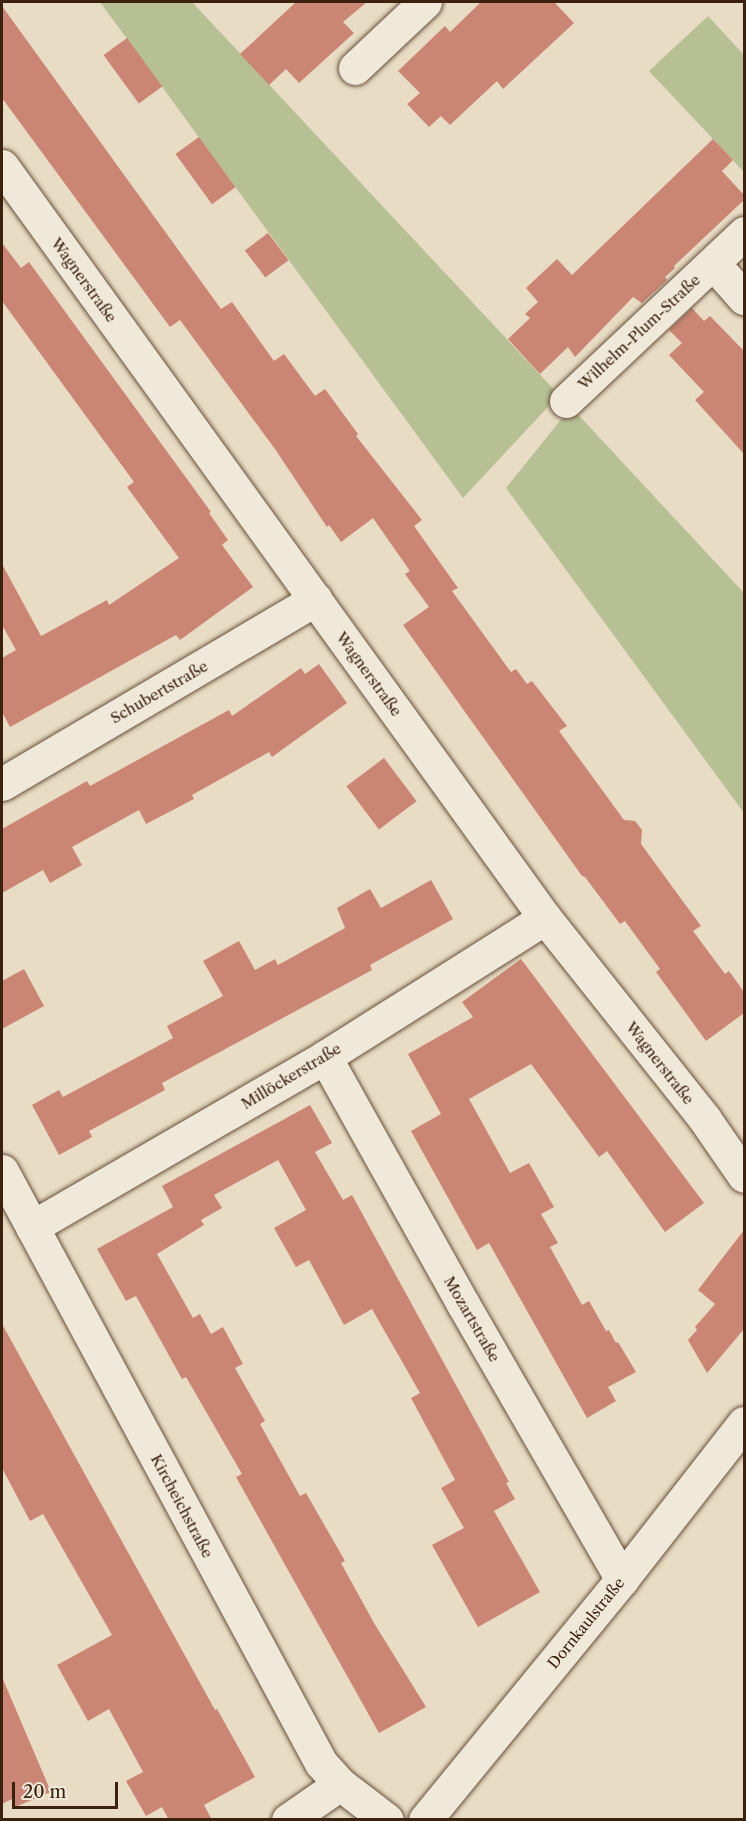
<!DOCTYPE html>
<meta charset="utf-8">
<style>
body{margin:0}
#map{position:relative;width:746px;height:1821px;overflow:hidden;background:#e8dcc4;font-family:"Libre Caslon Text",serif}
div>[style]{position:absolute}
.green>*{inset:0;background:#b6c094}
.building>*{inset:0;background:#cb8574;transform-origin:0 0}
.roads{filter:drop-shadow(0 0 2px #67503c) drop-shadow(0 0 2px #67503c)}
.street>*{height:33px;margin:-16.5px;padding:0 16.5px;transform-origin:16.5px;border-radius:16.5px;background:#f0e8d9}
.secondary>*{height:33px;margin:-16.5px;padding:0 16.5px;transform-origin:16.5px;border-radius:16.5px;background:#f0e8d9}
span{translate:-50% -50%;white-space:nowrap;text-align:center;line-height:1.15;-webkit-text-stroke:5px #f0e8d9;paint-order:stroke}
.street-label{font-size:15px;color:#3c210f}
.frame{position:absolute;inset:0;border:3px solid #3c210f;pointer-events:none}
.scale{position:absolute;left:12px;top:1782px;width:106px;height:27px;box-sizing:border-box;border:3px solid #3c210f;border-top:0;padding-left:8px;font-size:18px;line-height:21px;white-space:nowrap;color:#3c210f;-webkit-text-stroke:4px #f0e8d9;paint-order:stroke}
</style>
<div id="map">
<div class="green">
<i style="clip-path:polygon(100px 2px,192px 2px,559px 395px,463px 498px)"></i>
<i style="clip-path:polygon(708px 16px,744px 55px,744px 172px,649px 71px)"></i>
<i style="clip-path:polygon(571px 407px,744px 593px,744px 813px,506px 488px)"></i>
</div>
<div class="building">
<i style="clip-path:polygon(296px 2px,367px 2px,343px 22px,354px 33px,299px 83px,286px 69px,269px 85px,240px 54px)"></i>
<i style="clip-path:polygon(481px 2px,554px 2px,574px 23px,503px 89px,497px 81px,450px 125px,441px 116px,429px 127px,407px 104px,420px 93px,398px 71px,445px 26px,450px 32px)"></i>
<i style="clip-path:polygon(2px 6px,221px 309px,232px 302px,274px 361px,284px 354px,315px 396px,325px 389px,358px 434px,356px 436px,422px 520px,414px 526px,458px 588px,452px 591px,511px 672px,516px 669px,527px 684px,532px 681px,567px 726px,559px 731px,624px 820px,635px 821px,642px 830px,641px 844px,701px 926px,693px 931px,725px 974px,729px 971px,744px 992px,744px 1013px,706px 1041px,656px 972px,660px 969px,625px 921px,620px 924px,585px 877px,582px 876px,403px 625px,429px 607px,405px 574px,410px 571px,373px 518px,341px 542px,329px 525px,327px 527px,275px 449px,180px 320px,170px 327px,2px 98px)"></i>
<i style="left:127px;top:38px;width:60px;height:29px;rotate:54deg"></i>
<i style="left:199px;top:137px;width:62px;height:29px;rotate:54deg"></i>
<i style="clip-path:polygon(713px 139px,733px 160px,722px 171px,744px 195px,744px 200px,674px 266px,675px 268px,665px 277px,667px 280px,642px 303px,633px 297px,575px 357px,568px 347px,540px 374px,508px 339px,530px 318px,525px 314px,538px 302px,526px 288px,557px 259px,572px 275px)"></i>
<i style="left:268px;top:233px;width:34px;height:29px;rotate:53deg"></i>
<i style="clip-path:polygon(2px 243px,21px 268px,29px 262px,171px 457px,211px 512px,209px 513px,228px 540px,222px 545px,253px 587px,180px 640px,176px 635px,10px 727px,2px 712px,2px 658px,16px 650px,2px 625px,2px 564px,41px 636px,107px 600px,109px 605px,179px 558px,127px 487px,134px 482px,2px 301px)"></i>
<i style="clip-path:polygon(692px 308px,704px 321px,710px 316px,744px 351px,744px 454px,695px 400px,704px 392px,669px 355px,682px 343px,669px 330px)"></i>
<i style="clip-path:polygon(319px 664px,347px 703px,272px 757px,269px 752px,192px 795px,194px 799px,146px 824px,139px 810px,72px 847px,82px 865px,50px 883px,43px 870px,2px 893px,2px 829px,87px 781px,90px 786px,229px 710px,232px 716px,301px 668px,305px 674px)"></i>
<i style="left:384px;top:758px;width:54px;height:47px;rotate:53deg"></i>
<i style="clip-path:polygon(431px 880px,453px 919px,370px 965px,372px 970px,162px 1083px,165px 1090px,89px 1131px,92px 1137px,59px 1155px,32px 1105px,59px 1090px,63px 1097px,173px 1038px,167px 1026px,223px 996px,203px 961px,239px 941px,255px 970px,275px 959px,278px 965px,345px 928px,337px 908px,370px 889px,381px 908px)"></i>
<i style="clip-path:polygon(521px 959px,704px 1203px,665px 1232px,607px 1151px,599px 1157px,531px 1064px,469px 1099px,510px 1173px,529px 1163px,554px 1207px,541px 1214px,558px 1243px,550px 1247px,582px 1305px,589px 1301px,606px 1331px,609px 1330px,616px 1343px,618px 1342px,636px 1372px,608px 1387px,616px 1401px,587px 1418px,489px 1243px,477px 1250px,411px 1131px,441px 1114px,408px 1054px,473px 1017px,462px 1002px)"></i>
<i style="clip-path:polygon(24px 969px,44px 1006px,2px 1029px,2px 981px)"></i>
<i style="clip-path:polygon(310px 1105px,332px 1143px,315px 1152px,343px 1200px,352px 1195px,509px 1482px,506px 1483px,515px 1499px,494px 1511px,540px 1592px,478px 1627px,432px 1545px,464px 1528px,441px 1488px,455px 1480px,411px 1398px,420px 1393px,372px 1309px,344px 1325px,309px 1260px,296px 1267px,274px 1228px,306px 1210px,278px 1160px,214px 1195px,222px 1208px,201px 1220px,204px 1225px,157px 1254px,193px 1318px,200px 1314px,211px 1334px,223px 1327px,243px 1364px,235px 1368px,265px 1421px,260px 1424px,300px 1496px,306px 1493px,345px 1561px,341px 1563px,374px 1623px,426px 1707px,379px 1733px,236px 1477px,242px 1474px,186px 1377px,182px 1379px,136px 1296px,126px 1301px,97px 1249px,173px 1207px,162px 1186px)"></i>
<i style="clip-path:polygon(744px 1230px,744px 1329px,707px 1373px,688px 1340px,697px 1330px,695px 1327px,715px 1304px,698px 1290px)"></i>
<i style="clip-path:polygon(2px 1324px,215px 1710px,217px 1709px,255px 1777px,204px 1805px,212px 1820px,169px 1820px,162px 1807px,146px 1816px,126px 1781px,143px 1772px,109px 1709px,88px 1721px,57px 1665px,112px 1635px,43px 1514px,30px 1521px,2px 1468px)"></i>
<i style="clip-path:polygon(2px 1677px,51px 1792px,15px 1807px,12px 1799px,2px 1804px)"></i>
</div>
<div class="roads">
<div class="street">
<i style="left:355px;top:68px;width:96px;rotate:-43.3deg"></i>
<i style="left:2px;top:166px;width:928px;rotate:54.17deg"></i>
<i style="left:545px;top:918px;width:256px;rotate:51.5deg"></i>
<i style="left:704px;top:1118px;width:70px;rotate:55.4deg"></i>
<i style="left:713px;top:263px;width:47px;rotate:48.5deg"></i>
<i style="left:566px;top:401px;width:245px;rotate:-43.3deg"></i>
<i style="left:2px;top:784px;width:364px;rotate:-30.5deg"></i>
<i style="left:325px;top:1057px;width:283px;rotate:60.8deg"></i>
<i style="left:463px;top:1304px;width:318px;rotate:60deg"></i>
<i style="left:2px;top:1171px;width:672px;rotate:61.68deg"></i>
<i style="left:321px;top:1763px;width:28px;rotate:48deg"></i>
<i style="left:340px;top:1784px;width:59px;rotate:37.5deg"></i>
<i style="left:32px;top:1227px;width:339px;rotate:-30.1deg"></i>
<i style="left:325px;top:1057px;width:260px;rotate:-32.3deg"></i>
<i style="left:288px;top:1820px;width:63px;rotate:-34.7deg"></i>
</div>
<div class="secondary">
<i style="left:425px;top:1820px;width:311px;rotate:-50.7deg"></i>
<i style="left:622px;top:1579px;width:198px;rotate:-52deg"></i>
</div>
</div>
<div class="street-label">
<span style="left:84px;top:280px;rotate:54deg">Wagnerstraße</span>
<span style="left:639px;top:332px;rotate:-43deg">Wilhelm-Plum-Straße</span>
<span style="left:369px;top:674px;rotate:54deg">Wagnerstraße</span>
<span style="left:159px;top:692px;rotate:-30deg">Schubertstraße</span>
<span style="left:660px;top:1063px;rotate:52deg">Wagnerstraße</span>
<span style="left:291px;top:1076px;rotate:-31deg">Millöckerstraße</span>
<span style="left:472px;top:1319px;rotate:60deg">Mozartstraße</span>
<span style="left:182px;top:1506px;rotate:62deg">Kircheichstraße</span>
<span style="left:586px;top:1623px;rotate:-51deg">Dornkaulstraße</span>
</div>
<div class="frame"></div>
<div class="scale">20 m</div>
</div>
